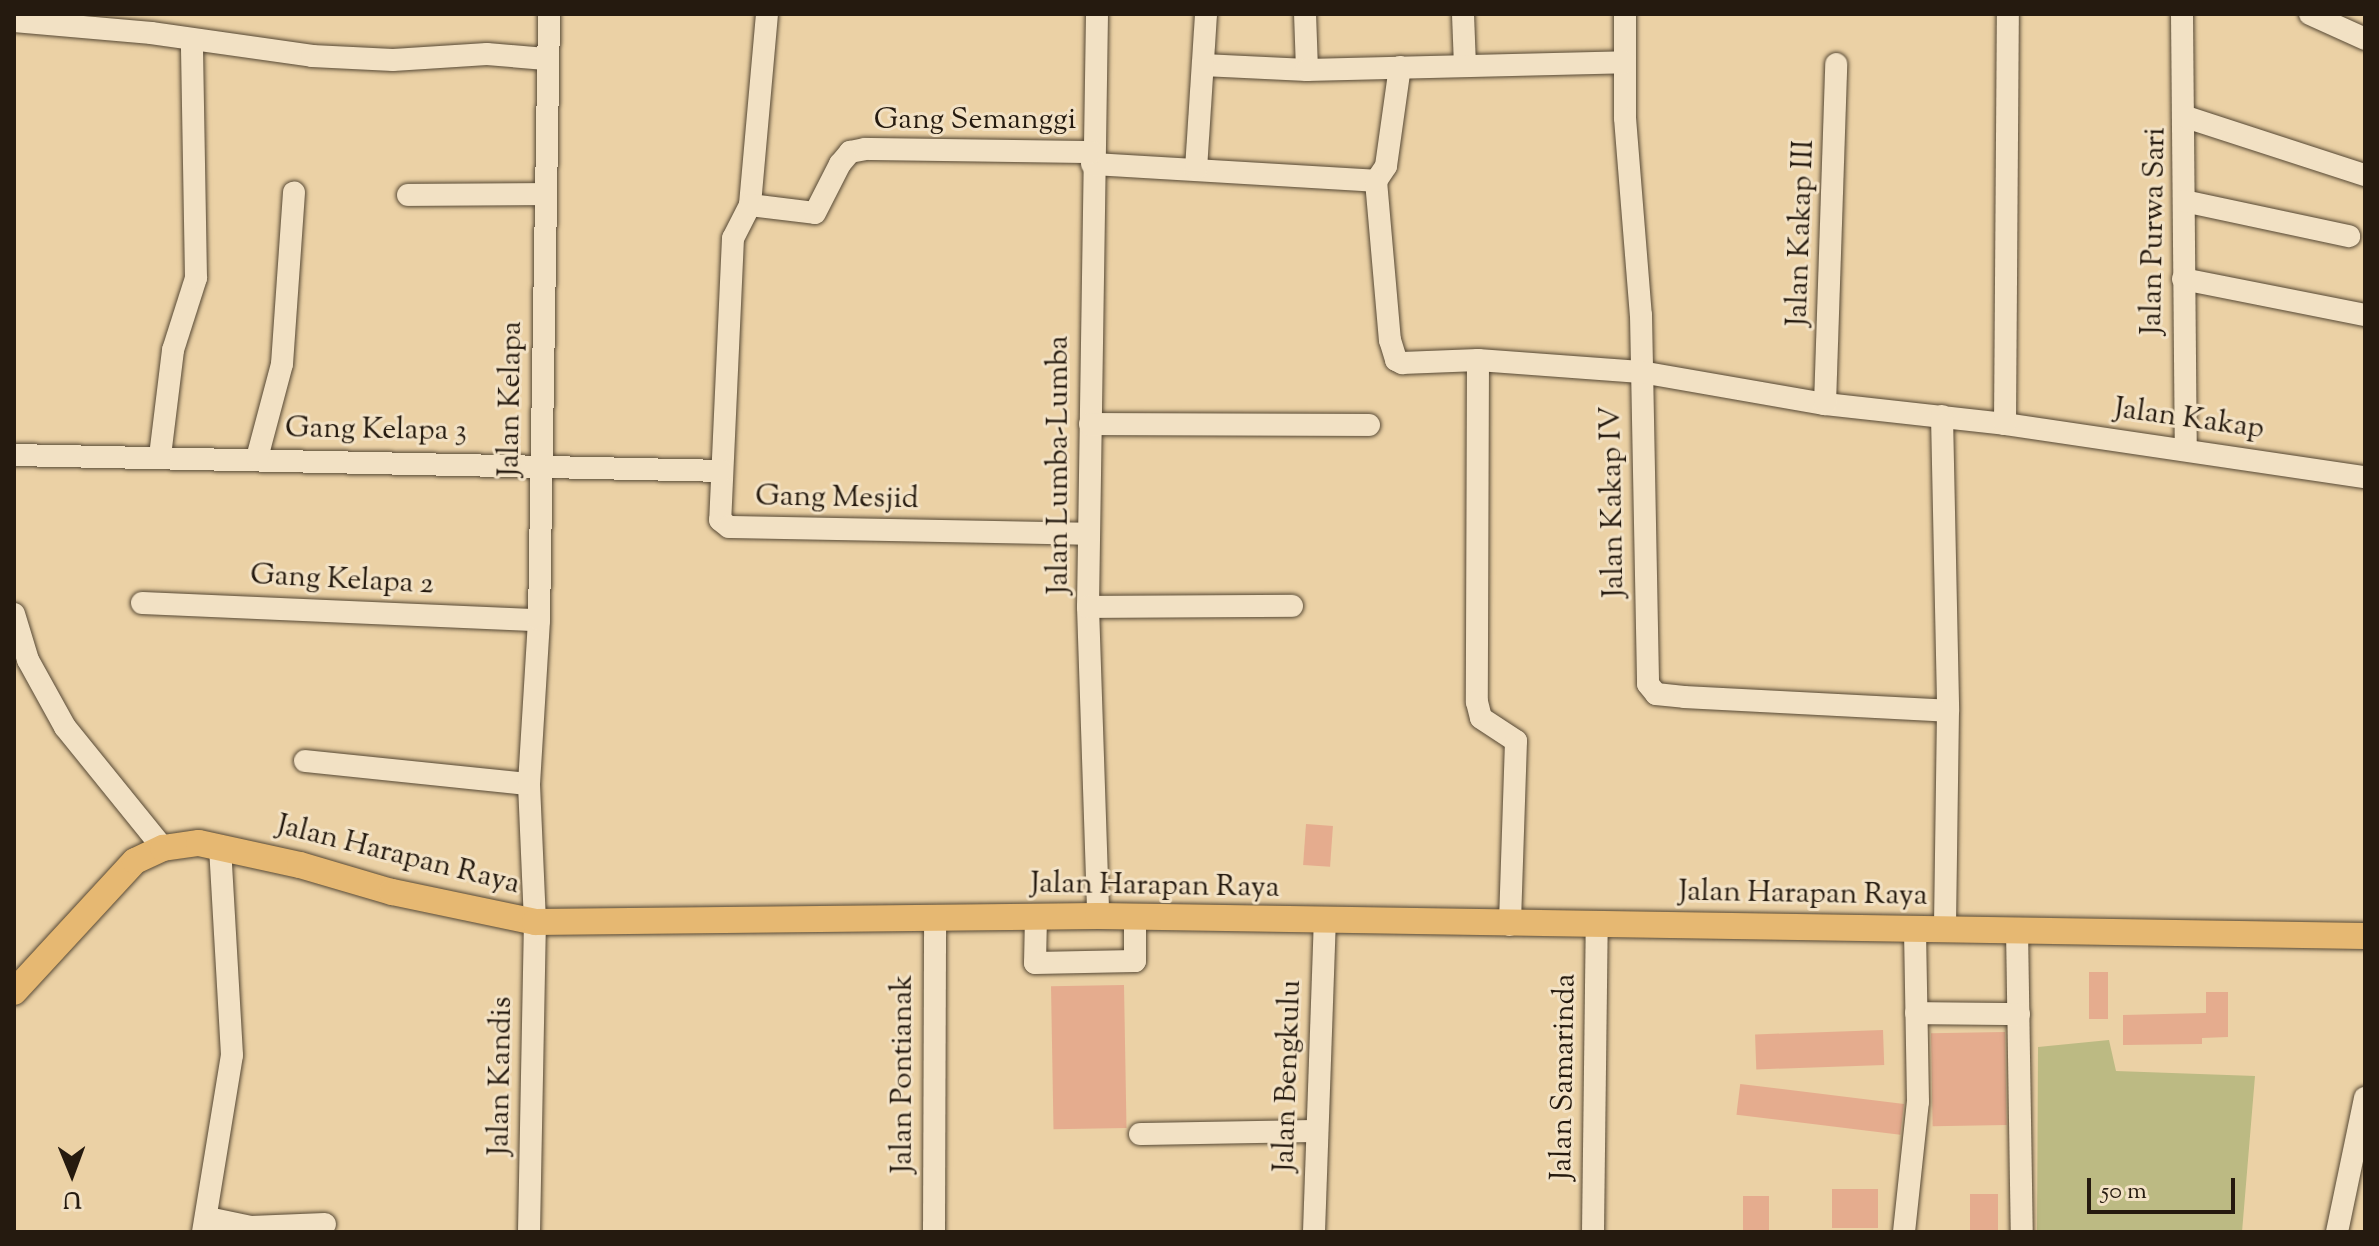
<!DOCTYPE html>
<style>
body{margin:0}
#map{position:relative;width:2379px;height:1246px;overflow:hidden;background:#ebd1a5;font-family:"Sorts Mill Goudy",serif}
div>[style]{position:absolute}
.green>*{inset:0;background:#bcba83}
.building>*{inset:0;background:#e5ac8e;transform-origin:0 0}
.roads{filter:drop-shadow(0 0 2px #564834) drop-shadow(0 0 2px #564834)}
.minor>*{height:22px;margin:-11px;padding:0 11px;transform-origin:11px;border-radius:11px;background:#f2e1c4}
.major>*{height:26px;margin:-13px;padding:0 13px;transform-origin:13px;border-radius:13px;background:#e6b872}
span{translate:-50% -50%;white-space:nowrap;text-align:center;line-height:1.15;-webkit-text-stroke:6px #f2e1c4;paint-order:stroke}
.street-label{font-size:30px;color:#251a0f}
.frame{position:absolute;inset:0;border:16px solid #251a0f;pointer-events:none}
.north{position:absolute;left:32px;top:1134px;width:80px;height:80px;-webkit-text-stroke:6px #f2e1c4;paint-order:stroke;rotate:179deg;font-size:22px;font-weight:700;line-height:32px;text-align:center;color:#251a0f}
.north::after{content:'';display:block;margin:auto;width:28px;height:36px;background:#251a0f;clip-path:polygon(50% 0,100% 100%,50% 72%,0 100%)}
.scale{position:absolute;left:2087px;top:1178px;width:148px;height:36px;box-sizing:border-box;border:4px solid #251a0f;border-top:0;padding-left:10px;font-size:24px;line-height:28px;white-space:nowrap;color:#251a0f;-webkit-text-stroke:6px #f2e1c4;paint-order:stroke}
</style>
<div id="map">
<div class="green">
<i style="clip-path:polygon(2109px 1040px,2116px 1071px,2255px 1076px,2242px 1232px,2037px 1232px,2038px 1047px)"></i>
</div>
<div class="building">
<i style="left:1306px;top:824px;width:27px;height:41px;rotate:4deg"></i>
<i style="left:2089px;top:972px;width:19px;height:47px"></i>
<i style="left:1124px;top:985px;width:143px;height:73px;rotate:89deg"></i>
<i style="clip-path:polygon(2206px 992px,2228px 992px,2228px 1037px,2202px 1038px,2202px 1044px,2123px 1045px,2123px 1015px,2206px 1013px)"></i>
<i style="left:1883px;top:1030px;width:35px;height:128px;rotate:88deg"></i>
<i style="left:2005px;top:1032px;width:93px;height:74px;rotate:89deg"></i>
<i style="left:1904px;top:1104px;width:31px;height:165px;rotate:97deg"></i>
<i style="left:1832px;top:1189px;width:46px;height:39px"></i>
<i style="left:1998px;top:1194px;width:38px;height:28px;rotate:90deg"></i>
<i style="left:1743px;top:1196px;width:26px;height:36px"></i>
</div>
<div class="roads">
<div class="minor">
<i style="left:767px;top:14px;width:192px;rotate:95.1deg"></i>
<i style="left:750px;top:205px;width:37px;rotate:117deg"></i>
<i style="left:733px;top:238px;width:282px;rotate:92.6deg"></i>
<i style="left:720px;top:520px;width:11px;rotate:38deg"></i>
<i style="left:729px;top:527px;width:360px;rotate:1.1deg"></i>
<i style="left:1097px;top:14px;width:593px;rotate:90.87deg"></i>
<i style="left:1088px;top:607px;width:309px;rotate:88.1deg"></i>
<i style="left:1463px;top:14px;width:51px;rotate:87.8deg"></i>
<i style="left:1625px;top:14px;width:104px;rotate:90deg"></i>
<i style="left:1625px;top:118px;width:198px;rotate:85.4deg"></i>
<i style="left:1641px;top:315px;width:369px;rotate:88.9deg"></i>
<i style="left:1648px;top:684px;width:13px;rotate:51deg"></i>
<i style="left:1656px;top:694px;width:28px;rotate:6deg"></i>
<i style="left:1684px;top:697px;width:264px;rotate:3deg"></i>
<i style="left:2182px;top:14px;width:435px;rotate:89.5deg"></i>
<i style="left:2310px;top:14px;width:60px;rotate:24.4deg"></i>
<i style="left:14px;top:21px;width:138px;rotate:5deg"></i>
<i style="left:151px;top:33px;width:163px;rotate:8.1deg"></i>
<i style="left:312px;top:56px;width:81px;rotate:2.8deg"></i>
<i style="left:393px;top:60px;width:94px;rotate:-3.7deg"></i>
<i style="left:487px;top:54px;width:59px;rotate:4.8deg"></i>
<i style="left:1203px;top:65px;width:104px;rotate:2.8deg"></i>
<i style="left:1307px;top:70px;width:56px;rotate:-92deg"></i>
<i style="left:1307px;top:70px;width:318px;rotate:-1.4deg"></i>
<i style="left:2186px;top:117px;width:188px;rotate:18deg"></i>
<i style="left:1092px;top:164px;width:285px;rotate:3.4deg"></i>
<i style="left:1376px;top:181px;width:160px;rotate:85deg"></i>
<i style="left:1390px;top:340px;width:21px;rotate:73deg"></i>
<i style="left:1396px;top:360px;width:7px;rotate:27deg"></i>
<i style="left:1402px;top:363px;width:76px;rotate:-2.3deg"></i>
<i style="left:1478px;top:360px;width:163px;rotate:4.2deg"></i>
<i style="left:1641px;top:372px;width:187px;rotate:9.9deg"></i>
<i style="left:1825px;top:404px;width:181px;rotate:6.3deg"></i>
<i style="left:2005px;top:424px;width:364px;rotate:8.4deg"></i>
<i style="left:1196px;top:169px;width:155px;rotate:-86.3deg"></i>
<i style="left:1376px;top:181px;width:18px;rotate:-56deg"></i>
<i style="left:1386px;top:166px;width:100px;rotate:-82deg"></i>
<i style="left:408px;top:195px;width:136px;rotate:-0.4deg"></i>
<i style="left:2184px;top:201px;width:169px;rotate:12deg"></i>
<i style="left:750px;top:205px;width:65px;rotate:7deg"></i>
<i style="left:815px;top:213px;width:55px;rotate:-63deg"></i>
<i style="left:840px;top:164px;width:16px;rotate:-50deg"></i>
<i style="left:850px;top:152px;width:15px;rotate:-11deg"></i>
<i style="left:865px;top:149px;width:227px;rotate:0.8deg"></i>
<i style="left:2183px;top:279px;width:186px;rotate:11.2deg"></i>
<i style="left:1478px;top:360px;width:342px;rotate:90.2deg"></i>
<i style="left:1477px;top:702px;width:16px;rotate:76deg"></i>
<i style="left:1481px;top:718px;width:42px;rotate:33.3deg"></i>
<i style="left:1516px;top:741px;width:184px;rotate:91.9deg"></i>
<i style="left:1825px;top:404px;width:340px;rotate:-88.1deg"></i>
<i style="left:1942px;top:416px;width:295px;rotate:88.8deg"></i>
<i style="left:1948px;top:711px;width:218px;rotate:90.8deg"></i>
<i style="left:1090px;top:424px;width:279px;rotate:0.2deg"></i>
<i style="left:2005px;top:424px;width:410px;rotate:-89.6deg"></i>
<i style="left:14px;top:455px;width:708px;rotate:1.29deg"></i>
<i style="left:160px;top:456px;width:107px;rotate:-83deg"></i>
<i style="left:173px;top:350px;width:76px;rotate:-72.3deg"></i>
<i style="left:196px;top:278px;width:238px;rotate:-91deg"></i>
<i style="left:257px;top:458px;width:97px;rotate:-75.1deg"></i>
<i style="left:282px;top:364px;width:172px;rotate:-86deg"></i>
<i style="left:142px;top:603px;width:397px;rotate:2.5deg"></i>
<i style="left:1088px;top:607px;width:204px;rotate:-0.3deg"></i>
<i style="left:14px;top:614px;width:48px;rotate:73.1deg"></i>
<i style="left:28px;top:660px;width:77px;rotate:61.1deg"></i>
<i style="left:65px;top:727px;width:156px;rotate:51deg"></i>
<i style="left:305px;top:761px;width:225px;rotate:5.9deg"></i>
<i style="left:1036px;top:916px;width:47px;rotate:91.2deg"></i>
<i style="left:1035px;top:963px;width:100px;rotate:-1.1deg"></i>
<i style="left:1135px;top:961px;width:44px;rotate:-90deg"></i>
<i style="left:2017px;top:929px;width:303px;rotate:89.1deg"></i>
<i style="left:1916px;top:1013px;width:103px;rotate:0.6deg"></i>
<i style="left:1140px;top:1134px;width:177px;rotate:-1deg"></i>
<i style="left:208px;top:1218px;width:44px;rotate:11.8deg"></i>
<i style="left:251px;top:1227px;width:74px;rotate:-2.3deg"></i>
<i style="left:203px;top:1232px;width:179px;rotate:-80.7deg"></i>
<i style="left:232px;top:1055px;width:209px;rotate:-93.3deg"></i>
<i style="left:529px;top:1232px;width:310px;rotate:-88.9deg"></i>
<i style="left:535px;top:922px;width:138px;rotate:-92.5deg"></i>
<i style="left:529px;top:784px;width:164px;rotate:-86.5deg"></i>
<i style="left:539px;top:620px;width:606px;rotate:-89.05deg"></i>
<i style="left:934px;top:1232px;width:316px;rotate:-89.8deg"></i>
<i style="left:1314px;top:1232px;width:310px;rotate:-88deg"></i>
<i style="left:1593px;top:1232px;width:309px;rotate:-89.3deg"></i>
<i style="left:1904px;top:1232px;width:131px;rotate:-83.9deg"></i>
<i style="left:1918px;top:1102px;width:172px;rotate:-91deg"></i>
<i style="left:2337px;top:1232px;width:137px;rotate:-78.2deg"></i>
</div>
<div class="major">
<i style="left:14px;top:992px;width:178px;rotate:-47.3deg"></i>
<i style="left:135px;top:861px;width:31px;rotate:-25deg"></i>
<i style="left:163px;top:848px;width:36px;rotate:-8deg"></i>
<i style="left:199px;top:843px;width:103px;rotate:12.3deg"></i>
<i style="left:300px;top:865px;width:96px;rotate:16.4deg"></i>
<i style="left:392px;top:892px;width:146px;rotate:11.8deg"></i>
<i style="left:535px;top:922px;width:563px;rotate:-0.61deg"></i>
<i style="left:1098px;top:916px;width:1267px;rotate:0.9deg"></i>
</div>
</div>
<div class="street-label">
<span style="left:975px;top:121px">Gang Semanggi</span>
<span style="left:2155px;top:231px;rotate:-89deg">Jalan Purwa Sari</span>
<span style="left:1802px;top:233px;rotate:-88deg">Jalan Kakap III</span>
<span style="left:512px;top:399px;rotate:-89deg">Jalan Kelapa</span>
<span style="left:2189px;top:420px;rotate:8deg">Jalan Kakap</span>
<span style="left:376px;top:431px;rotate:1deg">Gang Kelapa 3</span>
<span style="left:1060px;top:465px;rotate:-90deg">Jalan Lumba-Lumba</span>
<span style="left:837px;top:499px;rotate:1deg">Gang Mesjid</span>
<span style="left:1614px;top:502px;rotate:-91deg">Jalan Kakap IV</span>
<span style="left:342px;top:581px;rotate:3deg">Gang Kelapa 2</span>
<span style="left:398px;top:856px;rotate:14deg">Jalan Harapan Raya</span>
<span style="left:1155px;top:887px;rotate:1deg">Jalan Harapan Raya</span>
<span style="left:1803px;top:895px;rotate:1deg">Jalan Harapan Raya</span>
<span style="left:904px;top:1074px;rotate:-90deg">Jalan Pontianak</span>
<span style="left:502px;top:1076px;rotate:-89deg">Jalan Kandis</span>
<span style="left:1289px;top:1076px;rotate:-88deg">Jalan Bengkulu</span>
<span style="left:1565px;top:1077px;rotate:-89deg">Jalan Samarinda</span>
</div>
<div class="frame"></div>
<div class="north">U</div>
<div class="scale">50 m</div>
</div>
